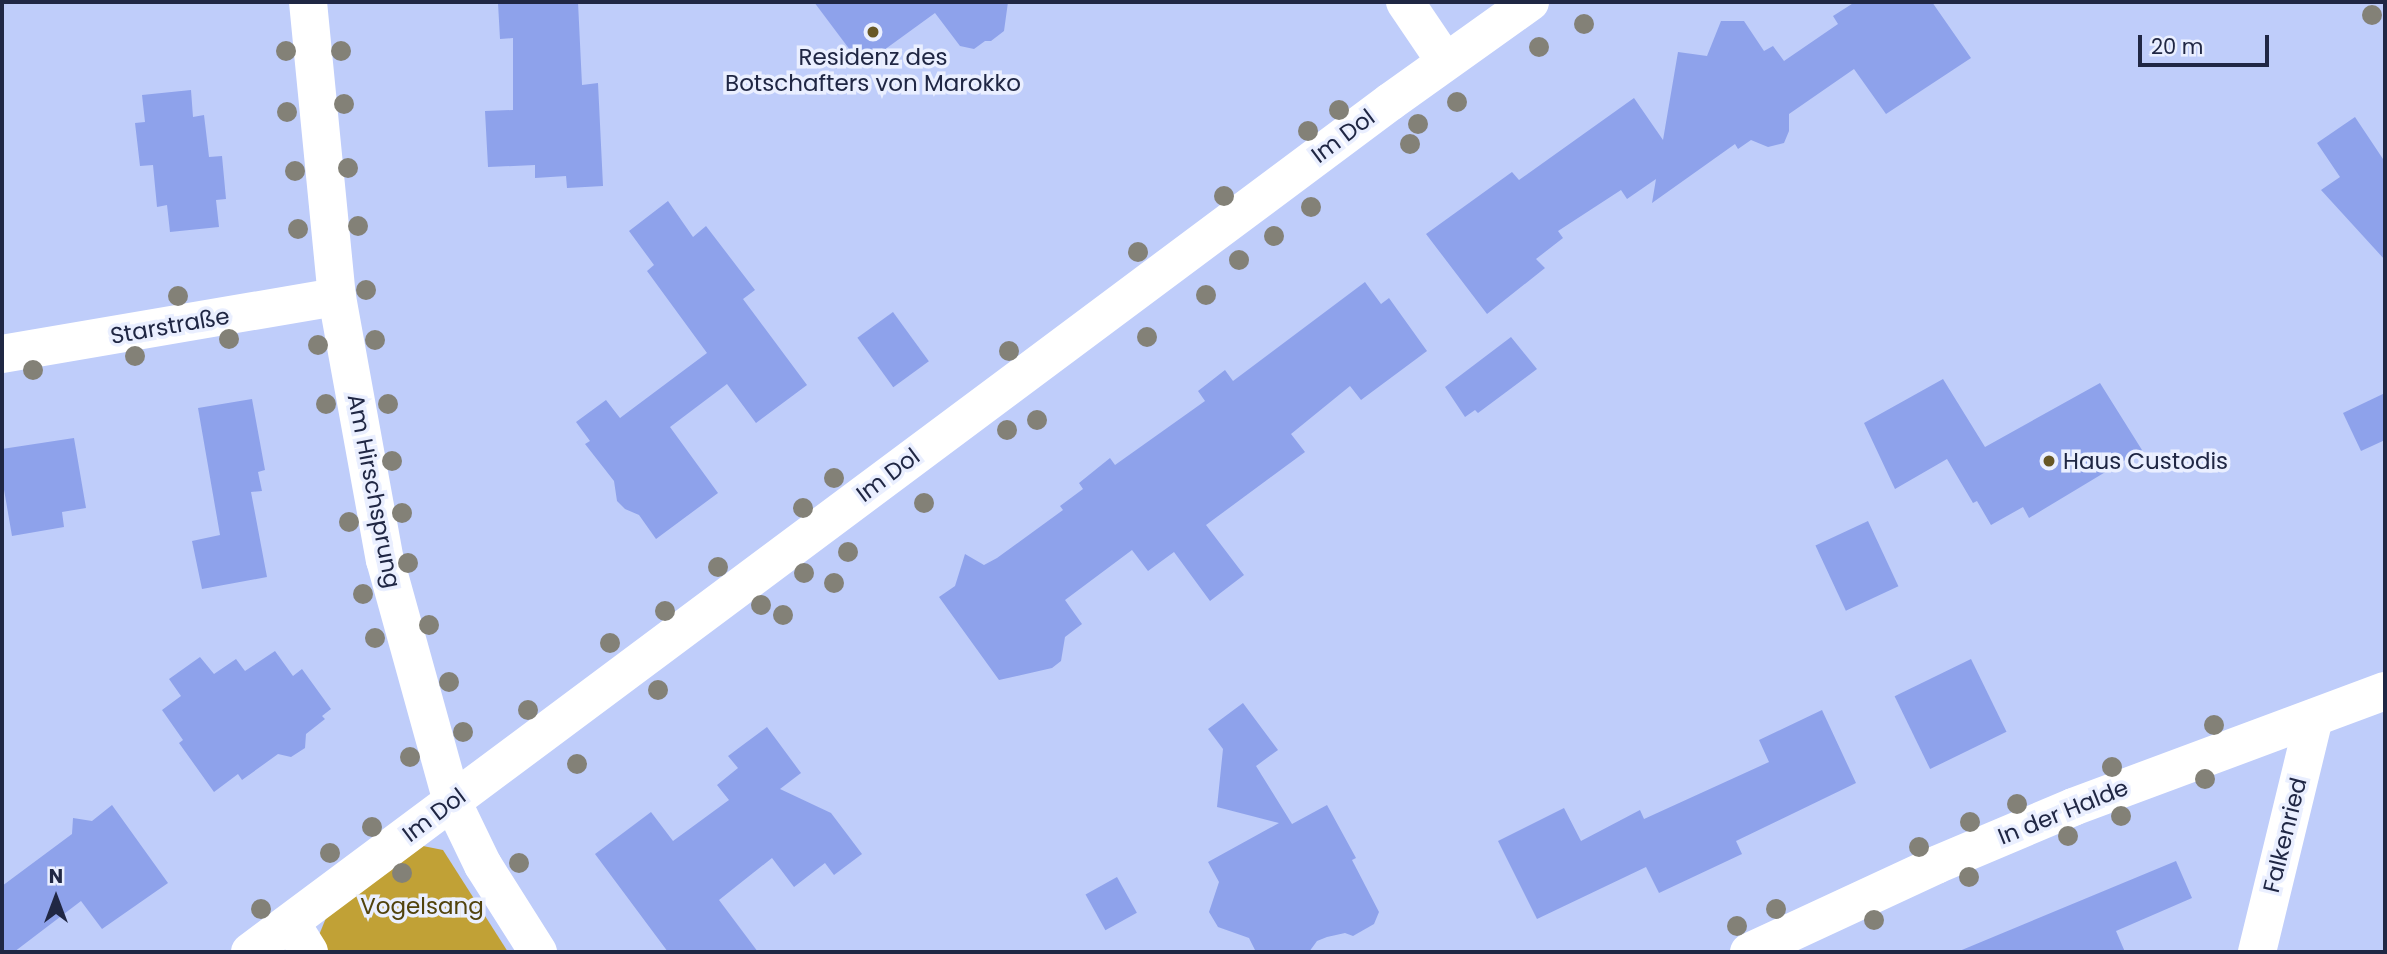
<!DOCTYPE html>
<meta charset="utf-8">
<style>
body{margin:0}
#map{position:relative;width:2387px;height:954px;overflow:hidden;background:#bfcdfa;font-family:Poppins,sans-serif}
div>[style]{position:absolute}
.green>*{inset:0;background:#c1a136}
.building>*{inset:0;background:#8ea2eb;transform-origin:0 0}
.minor>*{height:38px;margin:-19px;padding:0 19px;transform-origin:19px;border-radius:19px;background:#fff}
.trees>*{width:20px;height:20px;margin:-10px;border-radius:50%;background:#838177}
.dots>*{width:19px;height:19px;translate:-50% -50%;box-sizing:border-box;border:4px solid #eaefff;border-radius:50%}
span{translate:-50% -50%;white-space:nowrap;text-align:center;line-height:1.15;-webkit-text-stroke:7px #eaefff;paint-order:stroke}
.poi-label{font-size:23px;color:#202744}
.left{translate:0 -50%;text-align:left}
.street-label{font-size:23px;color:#202744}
.park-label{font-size:23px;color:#52430c}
.frame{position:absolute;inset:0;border:4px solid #202744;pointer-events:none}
.north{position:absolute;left:21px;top:863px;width:70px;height:70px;-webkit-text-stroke:5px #eaefff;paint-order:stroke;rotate:0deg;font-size:19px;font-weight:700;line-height:28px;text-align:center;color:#202744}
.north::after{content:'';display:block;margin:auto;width:24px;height:32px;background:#202744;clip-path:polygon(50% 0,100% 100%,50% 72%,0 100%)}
.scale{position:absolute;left:2138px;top:35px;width:131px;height:32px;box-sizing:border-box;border:4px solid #202744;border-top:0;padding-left:9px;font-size:21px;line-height:24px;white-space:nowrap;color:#202744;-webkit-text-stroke:5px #eaefff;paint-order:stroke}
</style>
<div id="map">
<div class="green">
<i style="clip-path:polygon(423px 846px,443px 850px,508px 952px,326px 952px,319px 935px,326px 918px)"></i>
</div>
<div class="building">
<i style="clip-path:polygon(578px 2px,582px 85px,598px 83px,603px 186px,567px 188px,566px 176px,535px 178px,535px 165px,488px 167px,485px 111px,513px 110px,513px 38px,500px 39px,498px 3px)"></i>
<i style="clip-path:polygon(814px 2px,1008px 2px,1004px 31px,991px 41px,985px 41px,974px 49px,960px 46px,935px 13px,862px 66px)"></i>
<i style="clip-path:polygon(1855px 2px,1932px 2px,1971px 58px,1886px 114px,1854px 69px,1789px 114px,1789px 131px,1784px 143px,1768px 147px,1751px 140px,1738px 149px,1735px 144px,1652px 203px,1656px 179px,1627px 199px,1621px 190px,1558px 231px,1563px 238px,1536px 259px,1545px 268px,1487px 314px,1426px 234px,1512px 172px,1519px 180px,1634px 98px,1663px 140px,1678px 52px,1707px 56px,1721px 21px,1744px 21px,1764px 51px,1773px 46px,1784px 61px,1838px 24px,1833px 16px)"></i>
<i style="clip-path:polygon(191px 90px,193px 117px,204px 115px,209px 157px,222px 156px,226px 199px,216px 200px,219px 227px,170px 232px,167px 205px,157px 207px,153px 165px,140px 166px,135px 123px,145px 122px,142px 95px)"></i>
<i style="clip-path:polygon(2355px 117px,2385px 162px,2385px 260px,2321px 190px,2340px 177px,2317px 143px)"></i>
<i style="clip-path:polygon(668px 201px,693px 237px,706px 226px,755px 290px,743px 299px,807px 385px,756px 423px,727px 384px,670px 427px,718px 493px,656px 539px,639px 515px,625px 509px,617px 501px,614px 481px,585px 444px,590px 441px,576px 422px,606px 400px,620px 418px,707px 353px,647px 271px,654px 265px,629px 231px)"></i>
<i style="clip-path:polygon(1365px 282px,1381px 304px,1389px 298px,1427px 351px,1361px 400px,1350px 386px,1291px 434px,1305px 452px,1206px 525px,1244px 575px,1210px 601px,1174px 552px,1148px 571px,1132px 550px,1065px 600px,1082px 624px,1065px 637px,1061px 661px,1052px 668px,999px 680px,939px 597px,955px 586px,965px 554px,984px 565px,997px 558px,1063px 510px,1060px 506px,1083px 489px,1079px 483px,1110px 458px,1115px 465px,1205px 401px,1198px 391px,1225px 370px,1233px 381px)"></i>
<i style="left:893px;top:312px;width:61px;height:44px;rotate:54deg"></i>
<i style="clip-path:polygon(1511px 337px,1537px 369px,1478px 413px,1475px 410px,1465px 417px,1445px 387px)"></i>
<i style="clip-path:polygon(1943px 379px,1985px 447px,2100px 383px,2142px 450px,2029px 518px,2023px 507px,1991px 525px,1977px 501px,1973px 503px,1947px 459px,1895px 489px,1864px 423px)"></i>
<i style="clip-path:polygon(2385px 393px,2385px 440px,2361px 451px,2343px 413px)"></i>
<i style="clip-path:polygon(252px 399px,265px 470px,258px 472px,262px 491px,251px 492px,267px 577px,202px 589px,192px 541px,220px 535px,198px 408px)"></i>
<i style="clip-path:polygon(74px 438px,86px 508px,62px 512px,64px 527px,12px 536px,2px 478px,2px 449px)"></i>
<i style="left:1868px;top:521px;width:72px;height:58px;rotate:65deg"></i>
<i style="clip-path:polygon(275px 651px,293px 676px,302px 669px,331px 709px,322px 716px,325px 719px,306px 734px,305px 748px,291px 757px,278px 754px,242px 780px,238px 774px,214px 792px,179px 743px,183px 740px,162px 710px,181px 696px,169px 679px,200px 657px,214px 674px,236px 659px,245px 671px)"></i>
<i style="left:1971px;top:659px;width:81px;height:85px;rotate:64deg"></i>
<i style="clip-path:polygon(1243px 703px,1278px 750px,1256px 766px,1292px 824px,1327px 805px,1356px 858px,1352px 860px,1379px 912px,1374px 924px,1353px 936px,1345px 933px,1327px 937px,1317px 941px,1309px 952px,1256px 952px,1249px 938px,1218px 927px,1209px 912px,1219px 882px,1208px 862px,1279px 823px,1217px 807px,1223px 749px,1208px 729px)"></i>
<i style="clip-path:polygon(1822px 710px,1856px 783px,1736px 841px,1742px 854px,1659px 893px,1646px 867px,1537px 919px,1498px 841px,1564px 808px,1581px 841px,1640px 810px,1644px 819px,1769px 762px,1759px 740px)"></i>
<i style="clip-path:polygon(767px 727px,801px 773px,780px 789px,831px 813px,862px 854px,834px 875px,825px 863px,794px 887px,772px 858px,719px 900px,758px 952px,668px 952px,595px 854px,651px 812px,673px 841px,729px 800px,717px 785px,738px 768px,728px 756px)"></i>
<i style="clip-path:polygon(112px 805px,168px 883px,102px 929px,81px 901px,14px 952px,2px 952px,2px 886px,72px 834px,73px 818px,92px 821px)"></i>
<i style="clip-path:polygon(2176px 861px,2192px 898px,2116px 931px,2125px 952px,1957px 952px)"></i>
<i style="left:1117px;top:877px;width:41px;height:36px;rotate:61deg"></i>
</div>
<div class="minor">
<i style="left:308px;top:2px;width:296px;rotate:84.4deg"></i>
<i style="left:337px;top:297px;width:267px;rotate:79.7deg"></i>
<i style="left:385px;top:560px;width:250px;rotate:74.5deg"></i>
<i style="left:452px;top:801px;width:71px;rotate:64.2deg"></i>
<i style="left:483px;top:865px;width:103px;rotate:57.7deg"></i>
<i style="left:1405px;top:2px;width:71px;rotate:55.9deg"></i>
<i style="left:2px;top:354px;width:340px;rotate:-9.7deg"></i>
<i style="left:291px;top:923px;width:34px;rotate:58deg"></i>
<i style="left:250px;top:952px;width:1422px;rotate:-36.71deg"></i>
<i style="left:1390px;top:102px;width:172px;rotate:-35.5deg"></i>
<i style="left:1749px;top:952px;width:206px;rotate:-24.9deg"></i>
<i style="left:1936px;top:865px;width:149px;rotate:-22.9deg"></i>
<i style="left:2073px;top:807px;width:333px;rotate:-20.4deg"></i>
<i style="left:2257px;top:952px;width:241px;rotate:-76.3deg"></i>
</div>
<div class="trees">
<i style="left:2372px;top:15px"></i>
<i style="left:1584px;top:24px"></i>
<i style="left:1539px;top:47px"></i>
<i style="left:286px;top:51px"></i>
<i style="left:341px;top:51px"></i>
<i style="left:1457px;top:102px"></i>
<i style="left:344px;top:104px"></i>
<i style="left:1339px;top:110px"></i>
<i style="left:287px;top:112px"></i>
<i style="left:1418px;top:124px"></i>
<i style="left:1308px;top:131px"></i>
<i style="left:1410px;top:144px"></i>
<i style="left:348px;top:168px"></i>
<i style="left:295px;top:171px"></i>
<i style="left:1224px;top:196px"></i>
<i style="left:1311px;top:207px"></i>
<i style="left:358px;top:226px"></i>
<i style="left:298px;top:229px"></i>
<i style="left:1274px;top:236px"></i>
<i style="left:1138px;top:252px"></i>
<i style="left:1239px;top:260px"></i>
<i style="left:366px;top:290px"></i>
<i style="left:1206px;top:295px"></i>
<i style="left:178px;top:296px"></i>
<i style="left:1147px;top:337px"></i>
<i style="left:229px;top:339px"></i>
<i style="left:375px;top:340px"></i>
<i style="left:318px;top:345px"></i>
<i style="left:1009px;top:351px"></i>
<i style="left:135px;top:356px"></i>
<i style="left:33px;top:370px"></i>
<i style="left:326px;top:404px"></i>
<i style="left:388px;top:404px"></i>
<i style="left:1037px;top:420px"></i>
<i style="left:1007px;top:430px"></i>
<i style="left:392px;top:461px"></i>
<i style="left:834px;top:478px"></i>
<i style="left:924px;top:503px"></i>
<i style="left:803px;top:508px"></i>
<i style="left:402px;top:513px"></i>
<i style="left:349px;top:522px"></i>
<i style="left:848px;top:552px"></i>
<i style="left:408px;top:563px"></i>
<i style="left:718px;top:567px"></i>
<i style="left:804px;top:573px"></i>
<i style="left:834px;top:583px"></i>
<i style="left:363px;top:594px"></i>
<i style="left:761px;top:605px"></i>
<i style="left:665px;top:611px"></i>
<i style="left:783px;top:615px"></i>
<i style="left:429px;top:625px"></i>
<i style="left:375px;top:638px"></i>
<i style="left:610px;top:643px"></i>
<i style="left:449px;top:682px"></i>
<i style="left:658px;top:690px"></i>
<i style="left:528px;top:710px"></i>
<i style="left:2214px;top:725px"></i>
<i style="left:463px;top:732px"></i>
<i style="left:410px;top:757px"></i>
<i style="left:577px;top:764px"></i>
<i style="left:2112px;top:767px"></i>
<i style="left:2205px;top:779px"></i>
<i style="left:2017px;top:804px"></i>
<i style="left:2121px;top:816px"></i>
<i style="left:1970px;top:822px"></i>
<i style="left:372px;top:827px"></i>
<i style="left:2068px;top:836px"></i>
<i style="left:1919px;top:847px"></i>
<i style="left:330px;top:853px"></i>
<i style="left:519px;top:863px"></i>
<i style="left:402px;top:873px"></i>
<i style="left:1969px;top:877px"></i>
<i style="left:261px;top:909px"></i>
<i style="left:1776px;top:909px"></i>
<i style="left:1874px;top:920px"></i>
<i style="left:1737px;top:926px"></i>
</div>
<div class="dots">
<i style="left:873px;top:32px;background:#675725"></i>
<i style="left:2049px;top:461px;background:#675725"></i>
</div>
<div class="poi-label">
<span style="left:873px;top:70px">Residenz des<br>Botschafters von Marokko</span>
<span class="left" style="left:2063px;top:461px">Haus Custodis</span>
</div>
<div class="street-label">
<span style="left:1343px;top:136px;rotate:-37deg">Im Dol</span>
<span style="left:170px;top:326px;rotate:-10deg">Starstraße</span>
<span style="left:888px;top:475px;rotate:-37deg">Im Dol</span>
<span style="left:374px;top:491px;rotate:79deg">Am Hirschsprung</span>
<span style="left:2063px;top:812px;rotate:-22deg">In der Halde</span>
<span style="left:434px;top:815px;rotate:-37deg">Im Dol</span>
<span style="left:2285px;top:835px;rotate:-76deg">Falkenried</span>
</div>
<div class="park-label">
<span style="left:422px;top:906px">Vogelsang</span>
</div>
<div class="frame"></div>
<div class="north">N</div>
<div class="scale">20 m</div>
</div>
